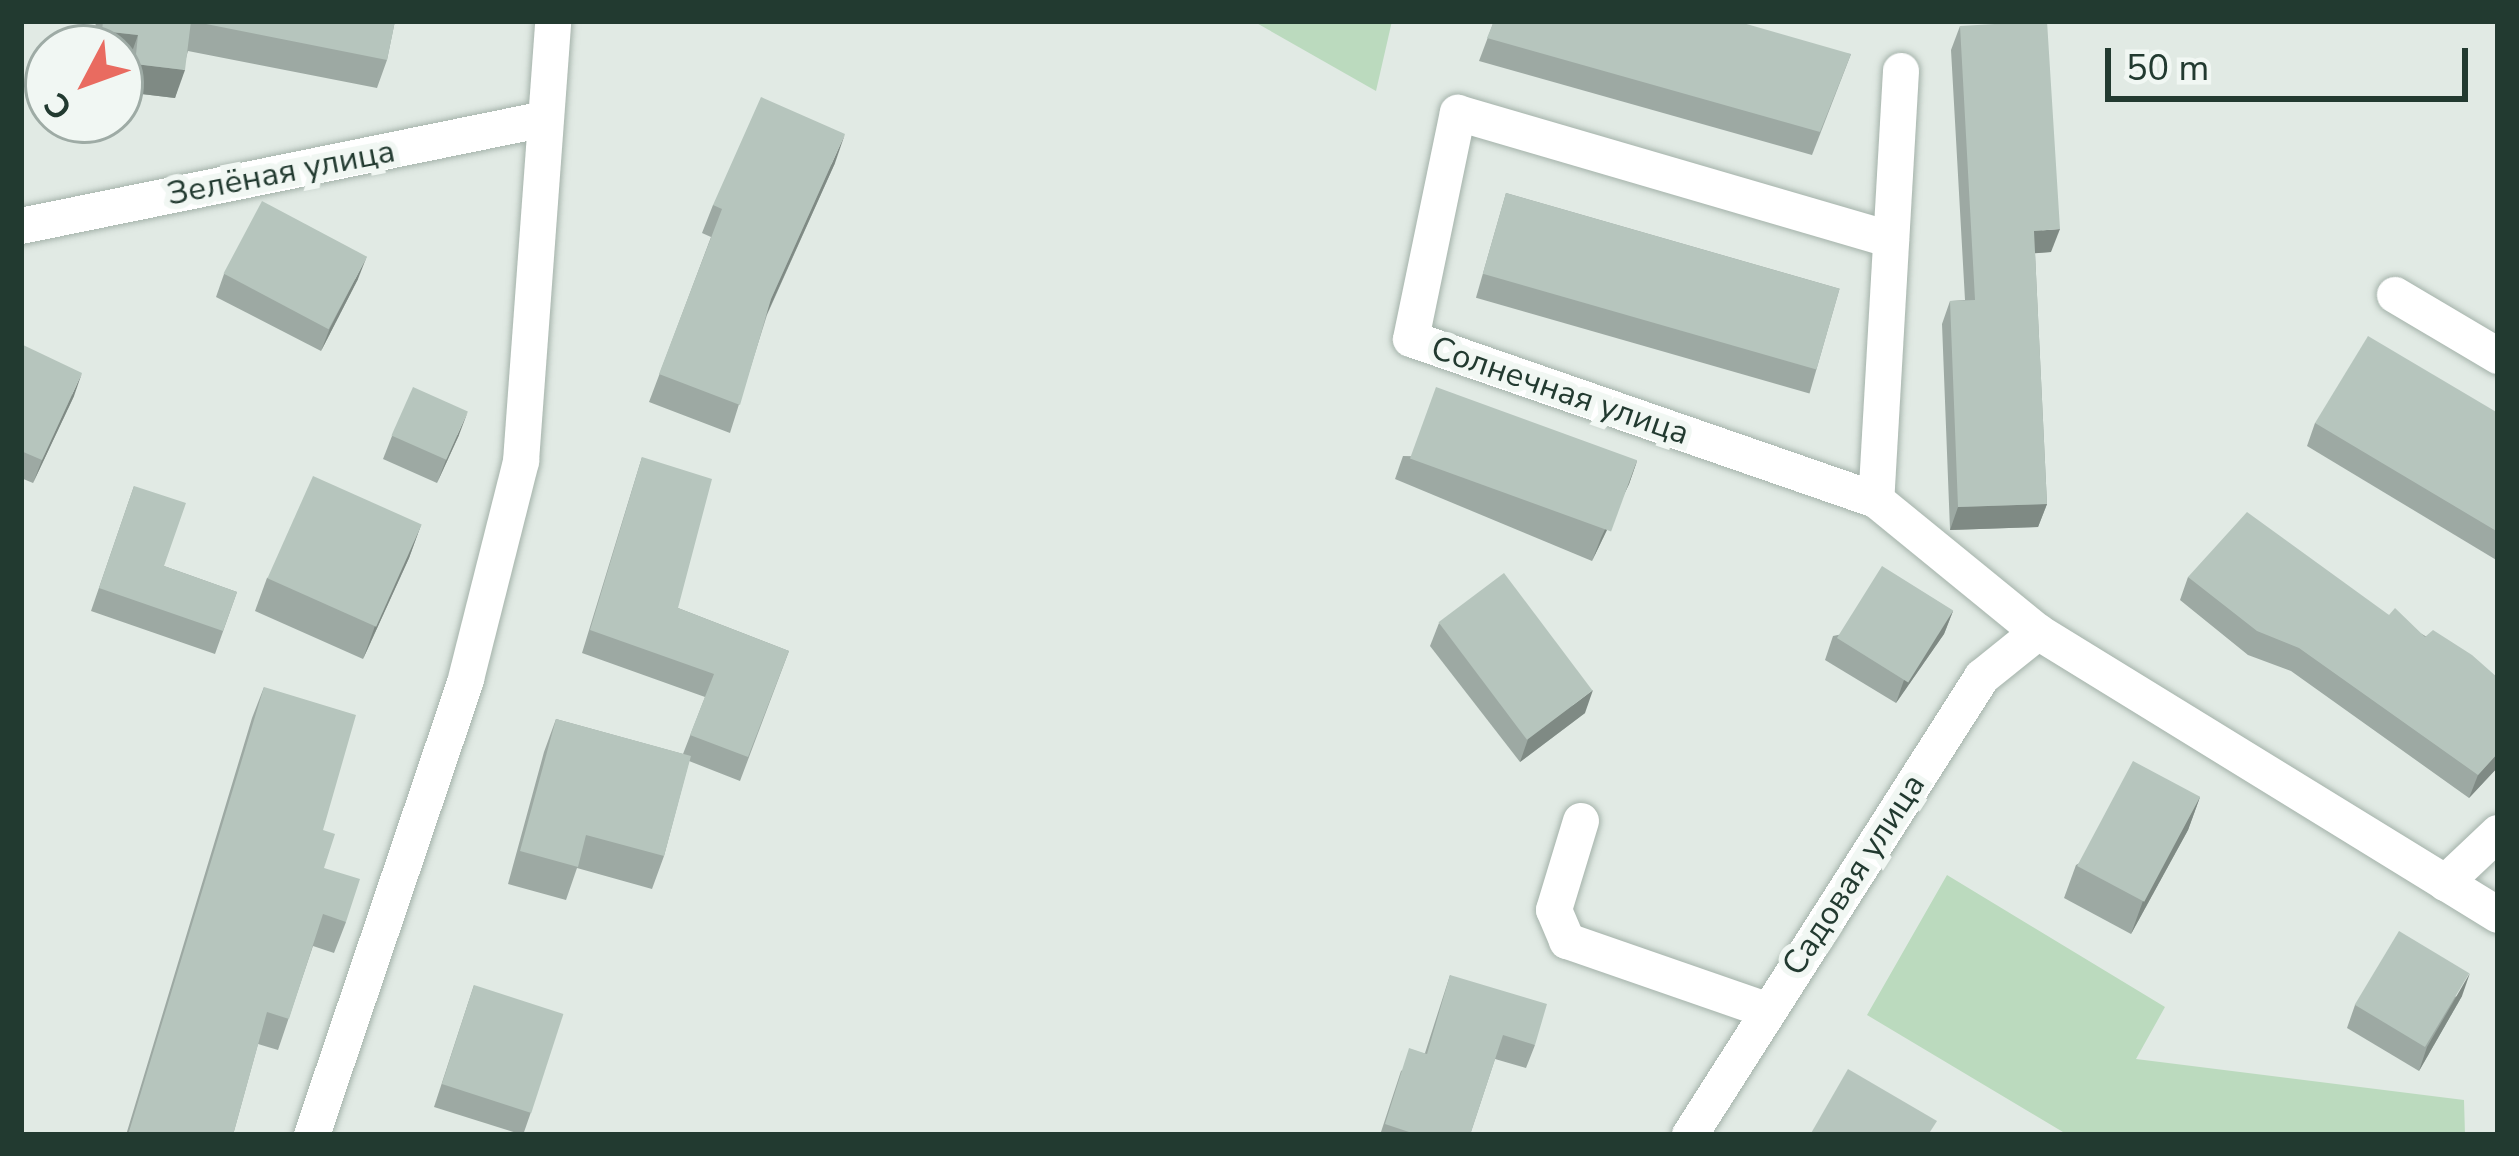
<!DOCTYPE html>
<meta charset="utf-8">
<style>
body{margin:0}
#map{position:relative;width:2519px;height:1156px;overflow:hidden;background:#e1eae4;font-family:"Nunito Sans",sans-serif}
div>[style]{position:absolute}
.green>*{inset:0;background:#bbdabe}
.roads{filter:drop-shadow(0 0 3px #a4b2aa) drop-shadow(0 0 3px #a4b2aa)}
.minor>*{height:36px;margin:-18px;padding:0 18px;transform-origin:18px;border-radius:18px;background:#fff}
.wall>*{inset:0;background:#9da9a3;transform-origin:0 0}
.shaded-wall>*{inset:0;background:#7f8a84}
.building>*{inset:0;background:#b6c5bd;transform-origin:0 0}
span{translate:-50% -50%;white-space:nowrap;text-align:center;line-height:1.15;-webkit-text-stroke:12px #f1f7f3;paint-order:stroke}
.street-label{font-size:33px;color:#223a30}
.frame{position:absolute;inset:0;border:24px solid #223a30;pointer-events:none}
.north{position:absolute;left:24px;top:24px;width:120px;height:120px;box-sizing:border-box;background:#f1f7f3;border:3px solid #9eaba5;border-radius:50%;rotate:229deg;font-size:33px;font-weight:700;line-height:48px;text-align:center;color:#223a30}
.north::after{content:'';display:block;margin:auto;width:42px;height:54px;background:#e96b60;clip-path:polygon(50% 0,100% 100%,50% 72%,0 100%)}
.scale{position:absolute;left:2105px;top:48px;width:363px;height:54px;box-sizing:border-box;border:6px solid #223a30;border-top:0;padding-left:15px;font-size:36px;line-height:42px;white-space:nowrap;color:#223a30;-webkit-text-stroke:9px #f1f7f3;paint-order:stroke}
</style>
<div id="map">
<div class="green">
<i style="clip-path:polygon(1253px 21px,1392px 21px,1376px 91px)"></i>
<i style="clip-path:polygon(1947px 875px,2165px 1007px,2136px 1059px,2464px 1100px,2465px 1135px,2068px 1135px,1867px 1015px)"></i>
</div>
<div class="roads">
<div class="minor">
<i style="left:1901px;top:71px;width:430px;rotate:93.3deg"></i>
<i style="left:1876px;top:500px;width:209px;rotate:39.2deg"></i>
<i style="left:2038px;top:632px;width:540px;rotate:31.6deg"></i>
<i style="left:21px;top:226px;width:530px;rotate:-11.54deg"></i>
<i style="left:2395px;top:295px;width:120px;rotate:30.6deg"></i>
<i style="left:1876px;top:500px;width:492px;rotate:-160.9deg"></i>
<i style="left:1411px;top:339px;width:231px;rotate:-78.3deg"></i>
<i style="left:1458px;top:113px;width:451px;rotate:16.3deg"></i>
<i style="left:1581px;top:821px;width:93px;rotate:106.9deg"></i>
<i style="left:1554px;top:910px;width:34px;rotate:67deg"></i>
<i style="left:1567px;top:941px;width:211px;rotate:19.1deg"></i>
<i style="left:2445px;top:883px;width:73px;rotate:-43.3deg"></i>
<i style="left:312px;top:1135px;width:481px;rotate:-71.3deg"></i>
<i style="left:466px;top:679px;width:225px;rotate:-75.8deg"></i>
<i style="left:521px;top:461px;width:441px;rotate:-85.8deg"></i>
<i style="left:1690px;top:1135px;width:543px;rotate:-57.48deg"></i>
<i style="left:1982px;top:677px;width:72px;rotate:-38.8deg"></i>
</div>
</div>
<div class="wall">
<i style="clip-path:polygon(96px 21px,395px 21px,387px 60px,377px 88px,188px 51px,175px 98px,125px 92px,128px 63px,120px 48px,93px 48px)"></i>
<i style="clip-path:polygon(1494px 21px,1851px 54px,1812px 155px,1479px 61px)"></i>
<i style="clip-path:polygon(1960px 26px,2051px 252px,2035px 253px,2047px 504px,2038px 527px,1950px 530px,1942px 324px,1950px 301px,1965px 300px,1951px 50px)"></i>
<i style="clip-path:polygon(835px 163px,767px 315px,730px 433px,649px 402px,711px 237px,702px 233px,713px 205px)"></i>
<i style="left:1506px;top:193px;width:347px;height:109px;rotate:16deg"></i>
<i style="clip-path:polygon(224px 274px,358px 279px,321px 351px,216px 297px)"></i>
<i style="clip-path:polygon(21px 344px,74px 396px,33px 483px,21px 478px)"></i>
<i style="clip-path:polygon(2498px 413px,2498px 561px,2307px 446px,2315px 423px)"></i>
<i style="clip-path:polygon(459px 435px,437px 483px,383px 459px,392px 436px)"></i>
<i style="clip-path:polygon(1403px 456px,1637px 461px,1629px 484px,1592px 561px,1395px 479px)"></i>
<i style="clip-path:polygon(642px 457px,678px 608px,789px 651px,740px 781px,689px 761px,664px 856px,652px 889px,577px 868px,566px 900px,508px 884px,544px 752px,556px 719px,683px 754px,705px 697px,582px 653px)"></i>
<i style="clip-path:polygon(134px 486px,164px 566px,237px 592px,215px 654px,91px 611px)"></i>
<i style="clip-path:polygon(421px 525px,409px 558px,363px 659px,255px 611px,267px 578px)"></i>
<i style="clip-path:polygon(2188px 577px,2389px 615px,2498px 678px,2498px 767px,2469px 798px,2291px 671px,2248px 655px,2180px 600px)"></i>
<i style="clip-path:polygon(1953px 611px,1944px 634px,1896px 703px,1825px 660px,1833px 636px)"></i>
<i style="clip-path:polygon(1439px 623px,1585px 713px,1520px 762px,1430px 646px)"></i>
<i style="clip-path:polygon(264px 687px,323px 830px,324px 868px,346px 922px,334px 953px,313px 946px,278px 1050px,258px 1044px,233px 1135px,126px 1135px,252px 718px)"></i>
<i style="clip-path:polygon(2200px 797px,2188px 830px,2131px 934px,2064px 898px,2076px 865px)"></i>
<i style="clip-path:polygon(1450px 975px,1535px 1045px,1526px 1068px,1495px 1059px,1470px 1135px,1380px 1135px,1401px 1071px,1425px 1053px)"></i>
<i style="clip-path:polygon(474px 985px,531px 1112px,523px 1135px,434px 1107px)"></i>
<i style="clip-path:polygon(2462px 996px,2419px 1071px,2347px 1028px,2355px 1005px)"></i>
</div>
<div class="shaded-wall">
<i style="clip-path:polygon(102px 31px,138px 35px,128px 63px,120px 63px,120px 48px,96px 48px)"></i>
<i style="clip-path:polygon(135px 64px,185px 70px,175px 98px,125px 92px)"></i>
<i style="clip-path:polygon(845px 134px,835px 163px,761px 327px,771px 299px)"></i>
<i style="clip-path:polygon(2060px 229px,2051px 252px,2026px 254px,2034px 231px)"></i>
<i style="clip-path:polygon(367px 256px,358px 279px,321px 351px,330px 328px)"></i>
<i style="clip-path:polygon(82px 373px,74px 396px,33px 483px,42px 460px)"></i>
<i style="clip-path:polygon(468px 411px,459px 435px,437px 483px,446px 460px)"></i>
<i style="clip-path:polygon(1637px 461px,1629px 484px,1592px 561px,1601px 538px)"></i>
<i style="clip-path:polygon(2047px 504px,2038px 527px,1950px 530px,1958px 507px)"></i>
<i style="clip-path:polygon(421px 525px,409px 558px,363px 659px,375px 626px)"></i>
<i style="clip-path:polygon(1953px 611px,1944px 634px,1896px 703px,1904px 680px)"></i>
<i style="clip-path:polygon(1593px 690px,1585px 713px,1520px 762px,1528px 739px)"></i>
<i style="clip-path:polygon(2498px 753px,2498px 767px,2469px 798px,2478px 775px)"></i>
<i style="clip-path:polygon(2200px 797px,2188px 830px,2131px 934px,2143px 901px)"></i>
<i style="clip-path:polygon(2470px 973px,2462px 996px,2419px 1071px,2427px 1047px)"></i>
</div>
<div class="building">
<i style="clip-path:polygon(103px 21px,395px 21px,387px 60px,191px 21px,185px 70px,135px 64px,138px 35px,102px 31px)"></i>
<i style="clip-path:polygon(1494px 21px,1736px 21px,1851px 54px,1820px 132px,1487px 38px)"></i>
<i style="clip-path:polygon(2047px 21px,2060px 229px,2034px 231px,2047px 504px,1958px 507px,1950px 301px,1975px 300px,1960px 26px)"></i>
<i style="clip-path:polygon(761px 97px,845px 134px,771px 299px,740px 405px,659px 374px,722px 209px,713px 205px)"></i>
<i style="left:1506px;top:193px;width:347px;height:84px;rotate:16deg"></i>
<i style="left:262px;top:201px;width:119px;height:82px;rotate:28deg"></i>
<i style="clip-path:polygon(2368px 336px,2498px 413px,2498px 532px,2315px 423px)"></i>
<i style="clip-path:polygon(21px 344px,82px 373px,42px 460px,21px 451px)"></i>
<i style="left:413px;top:387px;width:60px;height:53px;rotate:24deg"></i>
<i style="left:1436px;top:387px;width:214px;height:76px;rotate:20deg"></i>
<i style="clip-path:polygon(642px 457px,712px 479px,678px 608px,789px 651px,748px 757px,690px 735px,714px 674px,590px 630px)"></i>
<i style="left:313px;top:476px;width:119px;height:112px;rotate:24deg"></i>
<i style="clip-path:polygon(134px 486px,186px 503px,164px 566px,237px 592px,223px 631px,99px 588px)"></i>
<i style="clip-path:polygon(2247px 512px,2389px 615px,2395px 608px,2425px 637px,2433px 630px,2472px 655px,2498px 678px,2498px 753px,2478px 775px,2299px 648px,2257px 631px,2188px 577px)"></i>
<i style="left:1882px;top:566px;width:84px;height:85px;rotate:32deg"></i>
<i style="left:1504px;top:573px;width:147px;height:82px;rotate:53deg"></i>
<i style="clip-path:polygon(264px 687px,356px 715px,323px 830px,335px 834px,324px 868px,360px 879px,346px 922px,323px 914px,289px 1019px,267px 1012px,233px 1135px,128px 1135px)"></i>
<i style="clip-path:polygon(556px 719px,691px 756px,664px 856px,586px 835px,578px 867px,520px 851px)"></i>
<i style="left:2133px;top:761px;width:76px;height:119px;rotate:28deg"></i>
<i style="left:2399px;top:931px;width:82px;height:86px;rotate:31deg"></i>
<i style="clip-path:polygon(1450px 975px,1547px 1004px,1535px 1045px,1503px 1035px,1470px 1135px,1418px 1135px,1385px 1124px,1409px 1048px,1427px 1054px)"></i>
<i style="left:474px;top:985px;width:94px;height:104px;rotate:18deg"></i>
<i style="clip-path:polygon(1848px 1069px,1937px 1121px,1928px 1135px,1810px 1135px)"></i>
</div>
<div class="street-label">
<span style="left:281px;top:173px;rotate:-11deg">Зелёная улица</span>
<span style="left:1560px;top:391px;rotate:19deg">Солнечная улица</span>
<span style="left:1854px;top:875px;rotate:-57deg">Садовая улица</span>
</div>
<div class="frame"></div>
<div class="north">С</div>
<div class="scale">50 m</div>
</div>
